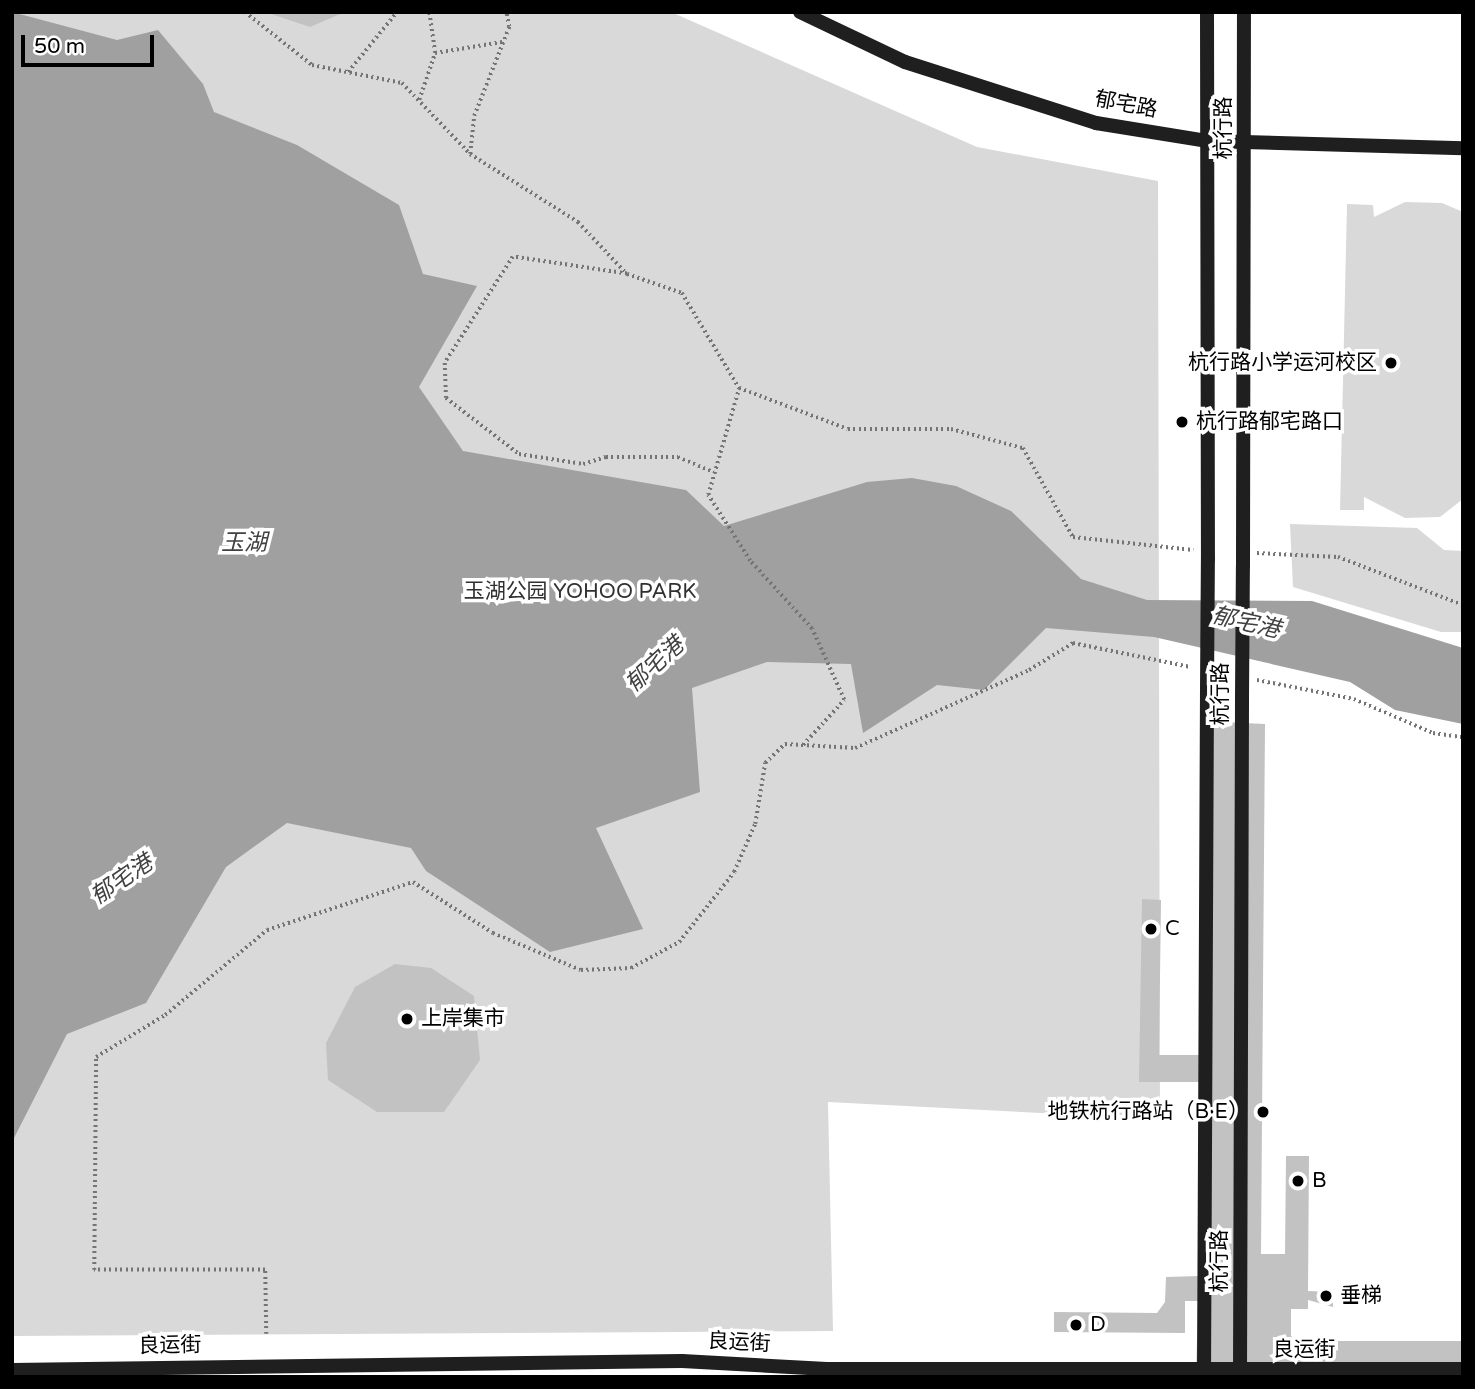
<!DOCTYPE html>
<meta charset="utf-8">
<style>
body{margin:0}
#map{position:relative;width:1475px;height:1389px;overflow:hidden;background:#fff;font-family:"Varela Round","Noto Sans SC",sans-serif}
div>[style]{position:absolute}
.green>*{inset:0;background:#d9d9d9}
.water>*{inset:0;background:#a0a0a0}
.building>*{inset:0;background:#c2c2c2}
.path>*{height:3.5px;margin-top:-1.75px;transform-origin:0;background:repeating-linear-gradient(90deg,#747474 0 2px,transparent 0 5.5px)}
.secondary>*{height:14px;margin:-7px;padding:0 7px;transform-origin:7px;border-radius:7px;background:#1f1f1f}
.secondary-bridge>*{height:14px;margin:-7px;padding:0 7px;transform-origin:7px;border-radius:7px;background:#1f1f1f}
.dots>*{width:19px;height:19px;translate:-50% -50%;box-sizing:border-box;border:4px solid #fff;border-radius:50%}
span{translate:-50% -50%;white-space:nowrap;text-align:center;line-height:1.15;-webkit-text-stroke:7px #fff;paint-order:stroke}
.street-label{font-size:21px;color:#000}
.poi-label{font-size:21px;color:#000}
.right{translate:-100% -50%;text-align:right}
.left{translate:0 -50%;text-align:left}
.park-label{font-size:21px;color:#303030}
.water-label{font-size:23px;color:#414141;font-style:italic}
.frame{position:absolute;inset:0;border:14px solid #000;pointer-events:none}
.scale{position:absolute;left:21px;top:35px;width:133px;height:32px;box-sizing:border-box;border:4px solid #000;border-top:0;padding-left:9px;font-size:21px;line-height:24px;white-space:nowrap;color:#000;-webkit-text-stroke:5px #fff;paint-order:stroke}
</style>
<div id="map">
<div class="green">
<i style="clip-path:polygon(12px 12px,671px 12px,977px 147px,1158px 181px,1160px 1119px,828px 1102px,833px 1331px,12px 1336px)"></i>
<i style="clip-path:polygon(1405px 202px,1442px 203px,1463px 212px,1463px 499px,1440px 517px,1405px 518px,1364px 497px,1364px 510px,1340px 510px,1347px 204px,1373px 205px,1374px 217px)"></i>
<i style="clip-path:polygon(1290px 524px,1417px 528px,1444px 550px,1463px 551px,1463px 632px,1441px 632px,1293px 587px)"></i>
</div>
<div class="water">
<i style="clip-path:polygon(12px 12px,117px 40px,158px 30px,203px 84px,214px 112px,297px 145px,399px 205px,423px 274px,477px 286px,419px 387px,463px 451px,686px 490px,724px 526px,867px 482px,912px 478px,956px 486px,1011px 511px,1081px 579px,1147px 600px,1312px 601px,1463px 648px,1463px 724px,1395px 710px,1350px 682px,1154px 637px,1046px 628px,984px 690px,937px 685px,863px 733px,851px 664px,767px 662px,692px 688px,700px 792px,596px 828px,643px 929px,550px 952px,426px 871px,411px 848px,287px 823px,226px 867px,146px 1003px,67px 1034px,12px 1142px)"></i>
</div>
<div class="building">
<i style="clip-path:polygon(265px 12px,345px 12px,310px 27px)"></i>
<i style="clip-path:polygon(1202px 721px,1265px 724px,1261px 1254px,1285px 1254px,1286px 1156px,1309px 1156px,1308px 1291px,1333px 1292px,1333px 1307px,1308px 1300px,1308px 1309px,1291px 1309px,1291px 1336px,1298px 1341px,1463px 1341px,1463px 1377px,1196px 1377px,1198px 1301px,1185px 1301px,1185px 1333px,1054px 1332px,1054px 1312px,1157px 1313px,1165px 1302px,1166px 1277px,1199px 1276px,1201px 1082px,1139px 1082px,1142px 899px,1161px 900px,1159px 1055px,1201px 1055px)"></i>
<i style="clip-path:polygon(395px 964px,431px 968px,474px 996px,480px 1060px,444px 1112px,377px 1112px,328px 1080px,326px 1043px,355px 987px)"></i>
</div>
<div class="path">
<i style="left:245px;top:12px;width:85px;rotate:38.3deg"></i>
<i style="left:312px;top:65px;width:92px;rotate:11.3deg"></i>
<i style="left:402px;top:83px;width:98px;rotate:46.2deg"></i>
<i style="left:470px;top:154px;width:128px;rotate:32.2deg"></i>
<i style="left:578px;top:222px;width:71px;rotate:46.7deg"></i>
<i style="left:627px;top:274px;width:58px;rotate:19.1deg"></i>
<i style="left:682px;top:293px;width:111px;rotate:59deg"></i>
<i style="left:435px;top:53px;width:68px;rotate:-9.3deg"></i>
<i style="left:348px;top:72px;width:77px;rotate:-50.8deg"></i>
<i style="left:419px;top:100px;width:50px;rotate:-71.2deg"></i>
<i style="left:435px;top:53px;width:41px;rotate:-98.3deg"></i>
<i style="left:470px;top:154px;width:38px;rotate:-84deg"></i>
<i style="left:474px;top:116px;width:96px;rotate:-68.5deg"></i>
<i style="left:509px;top:27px;width:15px;rotate:-101deg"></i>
<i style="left:627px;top:274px;width:115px;rotate:-171.5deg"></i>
<i style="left:513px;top:257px;width:126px;rotate:122.7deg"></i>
<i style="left:445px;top:363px;width:35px;rotate:88deg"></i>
<i style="left:446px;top:398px;width:92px;rotate:37.5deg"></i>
<i style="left:519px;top:454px;width:65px;rotate:8.9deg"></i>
<i style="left:583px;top:464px;width:24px;rotate:-17deg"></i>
<i style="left:606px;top:457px;width:72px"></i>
<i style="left:678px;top:457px;width:39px;rotate:23deg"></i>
<i style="left:1257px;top:553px;width:81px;rotate:2.8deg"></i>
<i style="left:1338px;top:557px;width:134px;rotate:21deg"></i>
<i style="left:1257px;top:680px;width:99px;rotate:11.1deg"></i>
<i style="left:1354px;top:699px;width:86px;rotate:23.3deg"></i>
<i style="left:1433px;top:733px;width:30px;rotate:8deg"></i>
<i style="left:803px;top:745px;width:61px;rotate:-47.7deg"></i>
<i style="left:844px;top:700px;width:78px;rotate:-114.3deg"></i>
<i style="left:812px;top:629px;width:92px;rotate:-132.4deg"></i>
<i style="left:750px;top:561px;width:78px;rotate:-122.5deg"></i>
<i style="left:708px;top:495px;width:111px;rotate:-73.8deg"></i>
<i style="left:739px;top:388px;width:116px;rotate:20.6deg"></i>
<i style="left:848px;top:429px;width:103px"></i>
<i style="left:951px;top:429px;width:74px;rotate:14.8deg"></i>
<i style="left:1023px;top:448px;width:102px;rotate:60.7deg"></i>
<i style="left:1073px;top:537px;width:121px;rotate:6.2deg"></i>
<i style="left:266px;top:1334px;width:64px;rotate:-90.9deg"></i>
<i style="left:265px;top:1270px;width:171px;rotate:180deg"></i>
<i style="left:94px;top:1270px;width:213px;rotate:-89.5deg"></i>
<i style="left:96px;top:1057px;width:81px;rotate:-31.3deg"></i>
<i style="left:165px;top:1015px;width:133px;rotate:-39.8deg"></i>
<i style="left:267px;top:930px;width:154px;rotate:-18.2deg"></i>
<i style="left:413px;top:882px;width:95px;rotate:32.5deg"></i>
<i style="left:493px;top:933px;width:95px;rotate:22.8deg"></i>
<i style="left:581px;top:970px;width:50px;rotate:-2.3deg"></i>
<i style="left:631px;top:968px;width:55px;rotate:-28.4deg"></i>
<i style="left:679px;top:942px;width:89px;rotate:-51.8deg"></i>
<i style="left:734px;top:872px;width:52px;rotate:-66.4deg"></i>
<i style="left:755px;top:824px;width:62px;rotate:-80.7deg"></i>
<i style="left:765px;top:763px;width:28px;rotate:-44deg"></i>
<i style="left:785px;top:744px;width:70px;rotate:3.3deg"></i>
<i style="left:855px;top:748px;width:191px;rotate:-24.1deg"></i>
<i style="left:1029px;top:670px;width:52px;rotate:-31.5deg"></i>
<i style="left:1073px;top:643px;width:120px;rotate:11.5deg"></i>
</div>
<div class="secondary">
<i style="left:800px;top:12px;width:116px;rotate:25.5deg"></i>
<i style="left:905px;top:62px;width:201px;rotate:17.7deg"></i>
<i style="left:1096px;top:123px;width:112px;rotate:9.2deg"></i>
<i style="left:1207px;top:141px;width:256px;rotate:1.6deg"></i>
<i style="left:1207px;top:12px;width:547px;rotate:89.9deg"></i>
<i style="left:1243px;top:566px;width:554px;rotate:-89.9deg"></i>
<i style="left:12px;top:1370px;width:670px;rotate:-0.77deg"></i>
<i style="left:682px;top:1361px;width:145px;rotate:3.2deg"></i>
<i style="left:827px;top:1369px;width:636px"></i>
<i style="left:1204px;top:1377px;width:688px;rotate:-89.75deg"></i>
<i style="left:1240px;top:1377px;width:680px;rotate:-89.83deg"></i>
</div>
<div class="secondary-bridge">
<i style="left:1207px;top:689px;width:130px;rotate:-89.6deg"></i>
<i style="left:1242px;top:697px;width:131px;rotate:-89.6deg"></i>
</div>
<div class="dots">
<i style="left:1391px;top:363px;background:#000"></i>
<i style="left:1182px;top:422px;background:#000"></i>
<i style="left:1151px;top:929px;background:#000"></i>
<i style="left:407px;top:1019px;background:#000"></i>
<i style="left:1263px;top:1112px;background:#000"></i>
<i style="left:1298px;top:1181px;background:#000"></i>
<i style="left:1326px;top:1296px;background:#000"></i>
<i style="left:1076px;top:1325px;background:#000"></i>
</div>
<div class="street-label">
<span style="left:1126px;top:105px;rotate:11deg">郁宅路</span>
<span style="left:1224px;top:128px;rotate:-90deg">杭行路</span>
<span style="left:1221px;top:694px;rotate:-90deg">杭行路</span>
<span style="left:1220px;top:1261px;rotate:-90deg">杭行路</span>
<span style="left:739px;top:1343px;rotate:3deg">良运街</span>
<span style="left:170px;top:1346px;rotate:-1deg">良运街</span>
<span style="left:1304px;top:1350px">良运街</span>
</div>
<div class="poi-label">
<span class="right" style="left:1377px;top:363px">杭行路小学运河校区</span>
<span class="left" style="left:1196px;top:422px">杭行路郁宅路口</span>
<span class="left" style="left:1165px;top:929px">C</span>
<span class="left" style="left:421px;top:1019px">上岸集市</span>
<span class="right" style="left:1249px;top:1112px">地铁杭行路站（B·E）</span>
<span class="left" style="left:1312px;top:1181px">B</span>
<span class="left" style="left:1340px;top:1296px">垂梯</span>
<span class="left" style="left:1090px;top:1325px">D</span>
</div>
<div class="park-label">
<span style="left:580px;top:592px">玉湖公园 YOHOO PARK</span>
</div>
<div class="water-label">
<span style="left:244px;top:543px">玉湖</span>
<span style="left:1246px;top:623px;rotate:13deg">郁宅港</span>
<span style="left:655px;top:665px;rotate:-42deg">郁宅港</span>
<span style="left:122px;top:880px;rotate:-34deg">郁宅港</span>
</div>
<div class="frame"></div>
<div class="scale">50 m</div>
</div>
